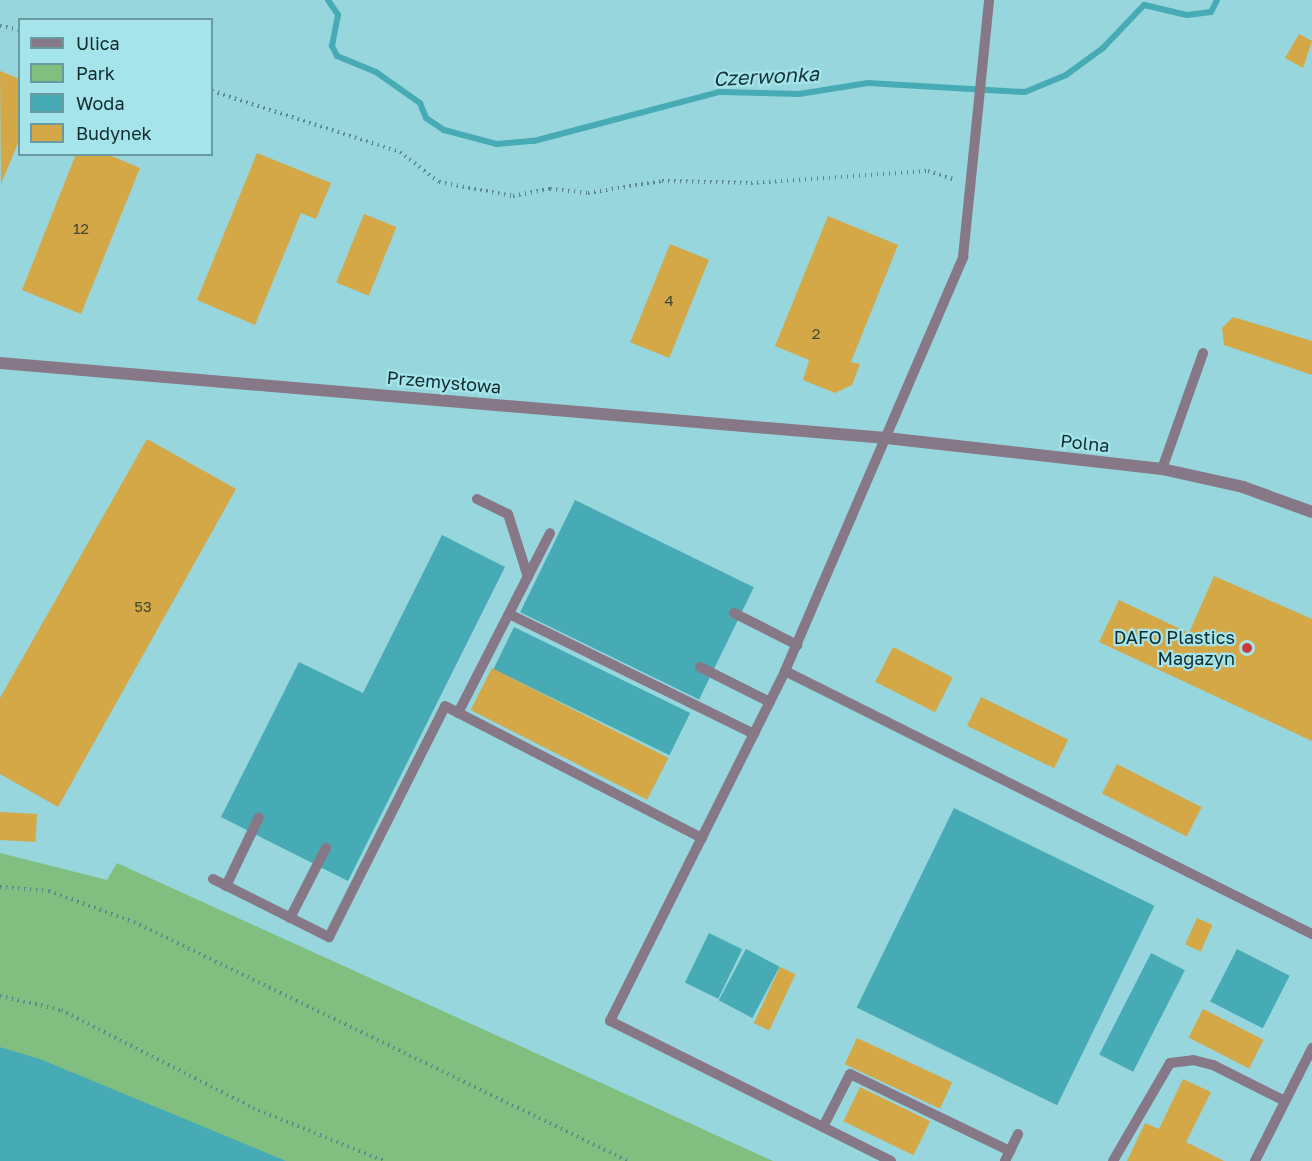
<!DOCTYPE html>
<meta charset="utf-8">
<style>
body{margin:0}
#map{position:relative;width:1312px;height:1161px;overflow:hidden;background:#97d6dd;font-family:"Golos Text",sans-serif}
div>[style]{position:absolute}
.green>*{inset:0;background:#80bf7f}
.water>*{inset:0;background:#46abb4;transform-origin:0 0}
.stream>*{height:6px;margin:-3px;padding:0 3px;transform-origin:3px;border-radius:3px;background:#46abb4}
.building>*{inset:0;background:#d4a747;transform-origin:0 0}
.path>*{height:4px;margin-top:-2px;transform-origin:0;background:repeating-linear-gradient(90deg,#5a888c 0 1.5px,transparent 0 6px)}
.lane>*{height:10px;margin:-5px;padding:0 5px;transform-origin:5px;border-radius:5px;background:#867887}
.street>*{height:12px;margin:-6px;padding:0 6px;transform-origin:6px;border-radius:6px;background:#867887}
.dots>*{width:16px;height:16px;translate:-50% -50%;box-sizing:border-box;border:3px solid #a4e4ea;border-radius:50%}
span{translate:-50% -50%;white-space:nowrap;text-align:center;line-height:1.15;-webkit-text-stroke:4.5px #a4e4ea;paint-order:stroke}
.number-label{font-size:15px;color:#424a34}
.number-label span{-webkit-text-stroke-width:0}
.street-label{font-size:18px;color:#112b2d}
.poi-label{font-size:18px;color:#112b2d}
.right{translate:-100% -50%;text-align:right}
.water-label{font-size:20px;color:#163538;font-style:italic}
.legend{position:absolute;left:18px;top:18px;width:195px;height:138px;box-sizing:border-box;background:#a4e4ea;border:2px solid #699a9e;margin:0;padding:8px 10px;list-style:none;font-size:18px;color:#112b2d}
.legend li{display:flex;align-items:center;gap:12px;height:30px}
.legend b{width:30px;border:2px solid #699a9e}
</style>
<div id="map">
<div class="green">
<i style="clip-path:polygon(0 853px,107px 880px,117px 863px,773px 1161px,286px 1161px,0 1047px)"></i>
</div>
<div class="water">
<i style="left:575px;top:500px;width:199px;height:125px;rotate:26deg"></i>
<i style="clip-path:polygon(442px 535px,505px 567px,348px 881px,221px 817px,299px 662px,363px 693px)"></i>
<i style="left:514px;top:627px;width:196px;height:47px;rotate:26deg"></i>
<i style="left:954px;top:808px;width:223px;height:222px;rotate:26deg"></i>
<i style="left:709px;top:933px;width:37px;height:55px;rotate:26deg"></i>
<i style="left:746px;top:949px;width:38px;height:58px;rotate:28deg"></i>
<i style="left:1237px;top:949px;width:59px;height:59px;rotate:27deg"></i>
<i style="left:1151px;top:953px;width:38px;height:114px;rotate:27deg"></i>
<i style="clip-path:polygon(0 1047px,40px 1059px,286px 1161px,0 1161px)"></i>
</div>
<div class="stream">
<i style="left:328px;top:0;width:18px;rotate:56deg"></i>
<i style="left:338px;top:15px;width:32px;rotate:101deg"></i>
<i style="left:332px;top:46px;width:11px;rotate:63deg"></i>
<i style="left:337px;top:56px;width:42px;rotate:22.3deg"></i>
<i style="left:376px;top:72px;width:54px;rotate:35.2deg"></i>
<i style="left:420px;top:103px;width:16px;rotate:68deg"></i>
<i style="left:426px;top:118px;width:22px;rotate:34deg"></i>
<i style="left:444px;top:130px;width:55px;rotate:14.8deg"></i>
<i style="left:497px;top:144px;width:37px;rotate:-5deg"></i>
<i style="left:534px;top:141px;width:191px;rotate:-14.8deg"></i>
<i style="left:719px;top:92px;width:80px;rotate:1.4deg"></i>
<i style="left:799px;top:94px;width:70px;rotate:-9.1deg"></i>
<i style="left:868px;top:83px;width:157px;rotate:3.3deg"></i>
<i style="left:1025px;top:92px;width:44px;rotate:-22.5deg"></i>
<i style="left:1066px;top:75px;width:46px;rotate:-36.1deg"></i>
<i style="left:1103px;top:48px;width:59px;rotate:-46.4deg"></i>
<i style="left:1144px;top:5px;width:44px;rotate:13.1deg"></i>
<i style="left:1187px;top:15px;width:24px;rotate:-7deg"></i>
<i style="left:1211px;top:12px;width:13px;rotate:-63deg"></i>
</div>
<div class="building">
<i style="clip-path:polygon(1299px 34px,1312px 41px,1303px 68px,1285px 58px)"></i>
<i style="clip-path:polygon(0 71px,20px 79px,20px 138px,1px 184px)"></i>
<i style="clip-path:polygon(257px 153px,331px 183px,316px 219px,301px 213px,255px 325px,197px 300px)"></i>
<i style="clip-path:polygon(76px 154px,107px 154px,140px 168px,81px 314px,22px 290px)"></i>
<i style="left:364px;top:214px;width:35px;height:74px;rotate:22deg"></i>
<i style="clip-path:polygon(828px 216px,898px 245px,851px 362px,860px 364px,852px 385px,835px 393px,803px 380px,809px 360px,775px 346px)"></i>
<i style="left:670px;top:244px;width:42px;height:106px;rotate:22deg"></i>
<i style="clip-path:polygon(1233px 317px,1312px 341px,1312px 375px,1224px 345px,1222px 328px)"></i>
<i style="clip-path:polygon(147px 439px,236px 489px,58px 807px,0 774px,0 698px)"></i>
<i style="clip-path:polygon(1214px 576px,1312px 619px,1312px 741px,1099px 642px,1119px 600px,1189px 633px)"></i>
<i style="left:893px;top:647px;width:67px;height:39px;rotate:27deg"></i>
<i style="left:492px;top:668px;width:198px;height:47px;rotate:27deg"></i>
<i style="left:981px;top:697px;width:97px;height:32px;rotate:26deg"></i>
<i style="left:1117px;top:764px;width:95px;height:33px;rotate:27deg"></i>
<i style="left:0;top:812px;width:37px;height:28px;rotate:3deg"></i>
<i style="left:1197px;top:918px;width:17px;height:29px;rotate:24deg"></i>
<i style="left:780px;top:967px;width:17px;height:62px;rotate:25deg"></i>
<i style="left:1203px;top:1009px;width:68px;height:32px;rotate:27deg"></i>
<i style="left:857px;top:1038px;width:105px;height:29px;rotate:25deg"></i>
<i style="clip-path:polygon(1183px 1079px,1211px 1092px,1186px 1142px,1224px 1161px,1127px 1161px,1145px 1123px,1159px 1129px)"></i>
<i style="left:860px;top:1087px;width:78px;height:38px;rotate:26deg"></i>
</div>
<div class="path">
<i style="left:0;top:26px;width:20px;rotate:11deg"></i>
<i style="left:212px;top:91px;width:198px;rotate:18deg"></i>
<i style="left:400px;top:152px;width:49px;rotate:37.6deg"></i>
<i style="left:439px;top:182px;width:75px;rotate:10.7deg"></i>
<i style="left:513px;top:196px;width:38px;rotate:-11deg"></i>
<i style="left:550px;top:189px;width:38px;rotate:6deg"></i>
<i style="left:588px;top:193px;width:75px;rotate:-9.2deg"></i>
<i style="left:662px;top:181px;width:89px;rotate:1.3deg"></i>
<i style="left:751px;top:183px;width:177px;rotate:-3.9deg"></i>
<i style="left:928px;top:171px;width:29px;rotate:18deg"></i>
<i style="left:0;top:887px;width:49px;rotate:4.7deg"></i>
<i style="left:49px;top:891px;width:90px;rotate:20deg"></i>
<i style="left:134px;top:922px;width:549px;rotate:25.82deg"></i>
<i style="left:0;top:996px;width:63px;rotate:12.9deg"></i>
<i style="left:61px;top:1010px;width:216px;rotate:27deg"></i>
<i style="left:253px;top:1108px;width:141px;rotate:22deg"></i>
</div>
<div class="lane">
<i style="left:1162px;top:469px;width:123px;rotate:-70.5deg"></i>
<i style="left:477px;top:499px;width:34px;rotate:26deg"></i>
<i style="left:508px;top:514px;width:66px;rotate:72.4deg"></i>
<i style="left:734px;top:613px;width:71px;rotate:26.9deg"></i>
<i style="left:509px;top:614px;width:273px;rotate:26.1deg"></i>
<i style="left:700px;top:667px;width:78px;rotate:26.6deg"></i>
<i style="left:785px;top:671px;width:589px;rotate:26.52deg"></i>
<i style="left:458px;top:713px;width:202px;rotate:-62.9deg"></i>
<i style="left:213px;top:879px;width:130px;rotate:26.6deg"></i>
<i style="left:329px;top:937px;width:258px;rotate:-63.3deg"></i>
<i style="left:445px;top:706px;width:289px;rotate:27.2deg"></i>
<i style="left:226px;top:886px;width:76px;rotate:-64.4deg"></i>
<i style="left:290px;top:918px;width:79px;rotate:-62.8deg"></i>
<i style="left:823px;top:1127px;width:59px;rotate:-63deg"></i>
<i style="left:850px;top:1074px;width:178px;rotate:25.7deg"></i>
<i style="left:891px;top:1161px;width:314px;rotate:-153.5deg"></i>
<i style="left:610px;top:1021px;width:391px;rotate:-63.4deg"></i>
<i style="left:785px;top:671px;width:451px;rotate:-66.7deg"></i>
<i style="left:963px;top:257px;width:258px;rotate:-84.2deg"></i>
<i style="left:1005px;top:1161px;width:30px;rotate:-64deg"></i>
<i style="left:1113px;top:1161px;width:113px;rotate:-59.8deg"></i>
<i style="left:1170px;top:1063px;width:23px;rotate:-7deg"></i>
<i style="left:1193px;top:1060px;width:21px;rotate:14deg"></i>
<i style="left:1213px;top:1065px;width:80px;rotate:26.6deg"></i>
<i style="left:1255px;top:1161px;width:127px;rotate:-63.2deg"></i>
</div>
<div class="street">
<i style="left:0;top:363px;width:889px;rotate:4.84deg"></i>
<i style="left:886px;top:438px;width:278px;rotate:6.4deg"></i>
<i style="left:1162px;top:469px;width:83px;rotate:12.5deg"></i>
<i style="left:1243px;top:487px;width:73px;rotate:19.9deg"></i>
</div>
<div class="dots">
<i style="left:1247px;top:648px;background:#c93a3e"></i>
</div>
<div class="number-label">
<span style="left:81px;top:229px">12</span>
<span style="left:669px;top:301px">4</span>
<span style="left:816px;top:334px">2</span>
<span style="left:143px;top:607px">53</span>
</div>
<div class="street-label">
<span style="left:444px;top:382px;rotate:5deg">Przemysłowa</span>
<span style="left:1085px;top:443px;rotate:6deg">Polna</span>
</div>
<div class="poi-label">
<span class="right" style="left:1235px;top:648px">DAFO Plastics<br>Magazyn</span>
</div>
<div class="water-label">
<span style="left:766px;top:76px;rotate:-3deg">Czerwonka</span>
</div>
<ul class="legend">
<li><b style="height:8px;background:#867887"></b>Ulica</li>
<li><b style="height:16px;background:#80bf7f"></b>Park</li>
<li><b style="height:16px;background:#46abb4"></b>Woda</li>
<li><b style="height:16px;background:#d4a747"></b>Budynek</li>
</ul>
</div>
